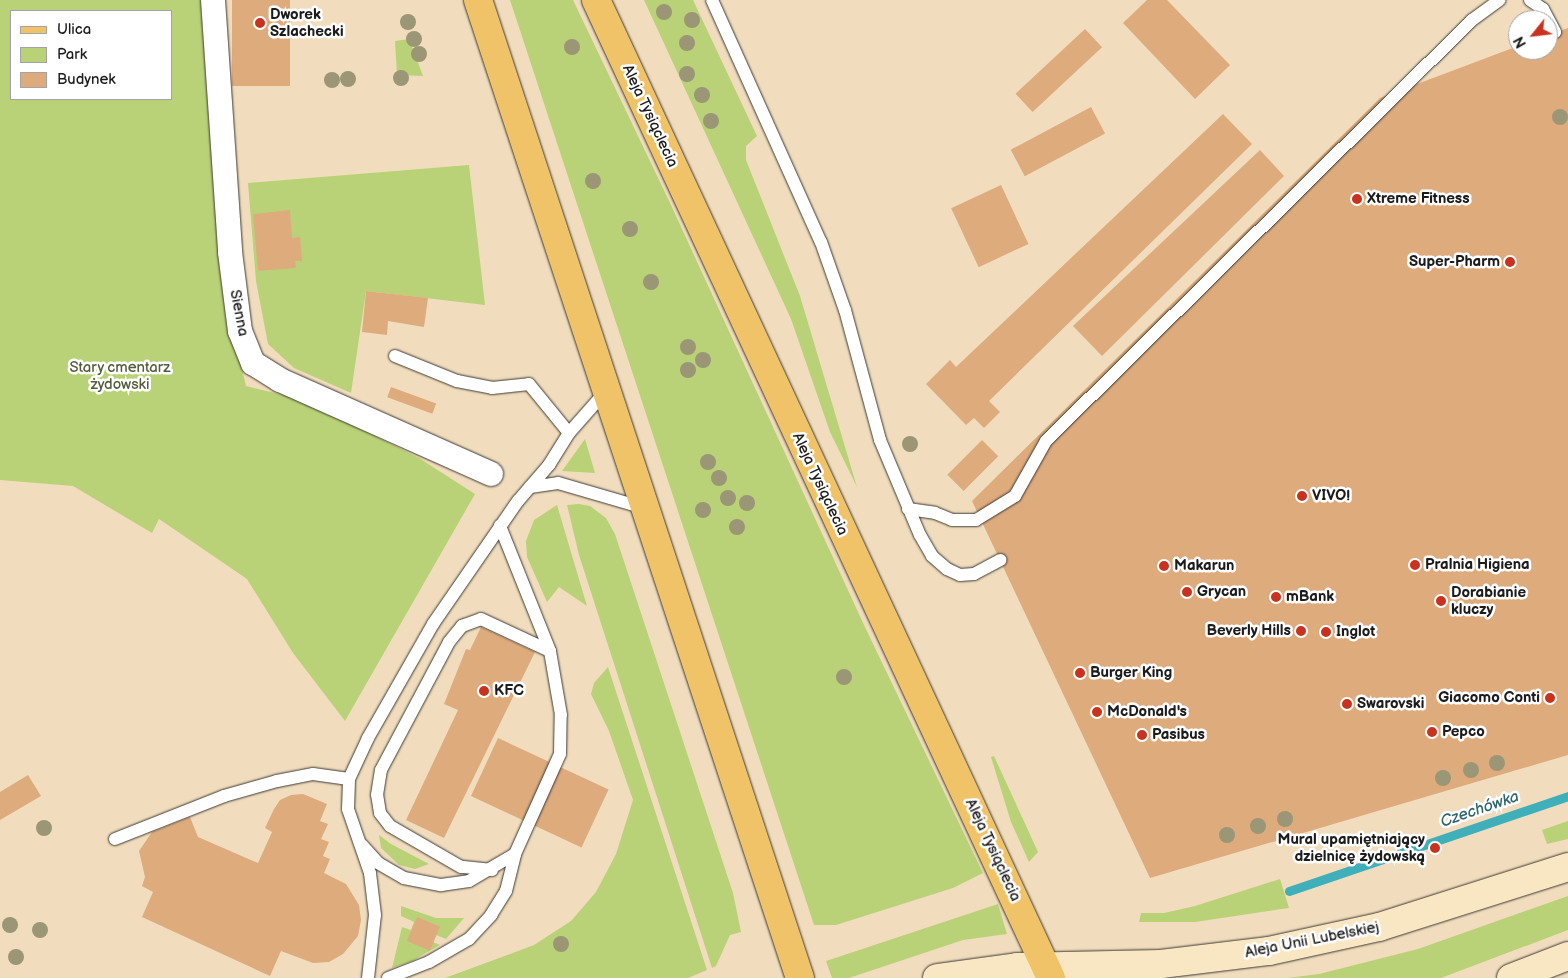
<!DOCTYPE html>
<meta charset="utf-8">
<style>
body{margin:0}
#map{position:relative;width:1568px;height:978px;overflow:hidden;background:#f1ddbd;font-family:"Balsamiq Sans",sans-serif}
div>[style]{position:absolute}
.green>*{inset:0;background:#b9d277}
.stream>*{height:9px;margin:-4.5px;padding:0 4.5px;transform-origin:4.5px;border-radius:4.5px;background:#3fafb9}
.building>*{inset:0;background:#deab7d;transform-origin:0 0}
.roads{filter:drop-shadow(0 0 1px #3c3934) drop-shadow(0 0 1px #3c3934)}
.service>*{height:12px;margin:-6px;padding:0 6px;transform-origin:6px;border-radius:6px;background:#fff}
.minor>*{height:24px;margin:-12px;padding:0 12px;transform-origin:12px;border-radius:12px;background:#fff}
.secondary>*{height:28px;margin:-14px;padding:0 14px;transform-origin:14px;border-radius:14px;background:#f9e7c3}
.primary>*{height:28px;margin:-14px;padding:0 14px;transform-origin:14px;border-radius:14px;background:#f0c369}
.trees>*{width:16px;height:16px;margin:-8px;border-radius:50%;background:#9a9676}
.dots>*{width:14px;height:14px;translate:-50% -50%;box-sizing:border-box;border:2px solid #fff;border-radius:50%}
span{translate:-50% -50%;white-space:nowrap;text-align:center;line-height:1.15;-webkit-text-stroke:5px #fff;paint-order:stroke}
.poi-label{font-size:15px;color:#1c1c1c;font-weight:700}
.left{translate:0 -50%;text-align:left}
.right{translate:-100% -50%;text-align:right}
.street-label{font-size:15px;color:#1c1c1c}
.park-label{font-size:15px;color:#535c3c}
.water-label{font-size:16px;color:#2e666a;font-style:italic}
.legend{position:absolute;left:10px;top:10px;width:162px;height:90px;box-sizing:border-box;background:#fff;border:1px solid #a4a4a4;margin:0;padding:6px 9px;list-style:none;font-size:15px;color:#1c1c1c}
.legend li{display:flex;align-items:center;gap:10px;height:25px}
.legend b{width:25px;border:1px solid #a4a4a4}
.north{position:absolute;left:1508px;top:10px;width:50px;height:50px;box-sizing:border-box;background:#fff;border:1px solid #a4a4a4;border-radius:50%;rotate:241deg;font-size:14px;font-weight:700;line-height:20px;text-align:center;color:#1c1c1c}
.north::after{content:'';display:block;margin:auto;width:18px;height:22px;background:#c8321e;clip-path:polygon(50% 0,100% 100%,50% 72%,0 100%)}
</style>
<div id="map">
<div class="green">
<i style="clip-path:polygon(evenodd,0 0,206px 0,232px 327px,246px 386px,300px 399px,419px 458px,475px 494px,345px 721px,293px 653px,247px 579px,159px 519px,152px 533px,73px 486px,0 480px,0 0,11px 11px,171px 11px,171px 99px,11px 99px,11px 11px)"></i>
<i style="clip-path:polygon(510px 0,573px 0,671px 205px,864px 625px,983px 873px,953px 888px,836px 925px,814px 925px)"></i>
<i style="clip-path:polygon(644px 0,693px 0,757px 136px,746px 146px,746px 160px,800px 296px,857px 487px,830px 432px,791px 319px)"></i>
<i style="clip-path:polygon(409px 39px,423px 76px,397px 75px,395px 41px)"></i>
<i style="clip-path:polygon(469px 165px,485px 305px,366px 291px,351px 393px,294px 368px,268px 344px,256px 281px,248px 183px)"></i>
<i style="clip-path:polygon(585px 439px,595px 473px,562px 471px)"></i>
<i style="clip-path:polygon(579px 504px,590px 506px,606px 518px,615px 534px,733px 893px,741px 932px,730px 935px,716px 966px,712px 968px,579px 555px,567px 505px)"></i>
<i style="clip-path:polygon(557px 505px,587px 606px,559px 587px,547px 602px,527px 557px,526px 541px,534px 520px)"></i>
<i style="clip-path:polygon(608px 667px,707px 970px,688px 978px,445px 978px,534px 945px,571px 921px,596px 892px,616px 854px,633px 800px,609px 731px,591px 694px,594px 683px)"></i>
<i style="clip-path:polygon(994px 756px,1038px 852px,1029px 862px,1011px 822px,991px 757px)"></i>
<i style="clip-path:polygon(1568px 821px,1568px 839px,1547px 844px,1542px 830px)"></i>
<i style="clip-path:polygon(379px 835px,391px 844px,429px 864px,415px 869px,399px 865px,381px 848px)"></i>
<i style="clip-path:polygon(1280px 879px,1289px 908px,1195px 922px,1139px 922px,1141px 913px,1164px 913px,1195px 906px)"></i>
<i style="clip-path:polygon(1568px 896px,1568px 930px,1441px 978px,1288px 978px,1319px 974px,1418px 949px)"></i>
<i style="clip-path:polygon(998px 904px,1007px 934px,963px 940px,849px 978px,832px 978px,826px 961px)"></i>
<i style="clip-path:polygon(401px 906px,436px 918px,464px 918px,446px 939px,436px 935px,433px 942px,440px 945px,412px 961px,392px 968px,402px 927px,411px 930px,414px 922px,401px 916px)"></i>
</div>
<div class="stream">
<i style="left:1289px;top:891px;width:295px;rotate:-18.8deg"></i>
</div>
<div class="building">
<i style="left:232px;top:0;width:58px;height:86px"></i>
<i style="clip-path:polygon(1147px 0,1167px 0,1230px 65px,1195px 99px,1123px 23px)"></i>
<i style="clip-path:polygon(1568px 28px,1568px 755px,1150px 878px,972px 501px,1380px 98px,1518px 46px,1518px 50px,1548px 50px,1548px 35px)"></i>
<i style="left:1085px;top:29px;width:25px;height:95px;rotate:47deg"></i>
<i style="left:1091px;top:107px;width:30px;height:91px;rotate:62deg"></i>
<i style="clip-path:polygon(1223px 114px,1252px 144px,989px 401px,1000px 412px,984px 428px,974px 418px,966px 425px,926px 384px,950px 360px,956px 367px)"></i>
<i style="clip-path:polygon(1260px 150px,1284px 176px,1102px 356px,1073px 326px)"></i>
<i style="left:1001px;top:185px;width:65px;height:55px;rotate:65deg"></i>
<i style="clip-path:polygon(290px 210px,292px 238px,300px 237px,302px 261px,295px 261px,296px 268px,258px 271px,253px 214px)"></i>
<i style="clip-path:polygon(366px 291px,428px 298px,424px 327px,388px 321px,387px 335px,362px 332px)"></i>
<i style="left:391px;top:387px;width:48px;height:11px;rotate:20deg"></i>
<i style="left:982px;top:440px;width:23px;height:49px;rotate:45deg"></i>
<i style="clip-path:polygon(481px 627px,535px 652px,444px 838px,406px 820px,458px 710px,444px 704px,466px 649px,470px 650px)"></i>
<i style="left:498px;top:738px;width:122px;height:64px;rotate:25deg"></i>
<i style="clip-path:polygon(28px 775px,41px 796px,0 820px,0 792px)"></i>
<i style="clip-path:polygon(303px 794px,327px 804px,320px 821px,328px 824px,321px 839px,329px 842px,323px 856px,330px 859px,324px 873px,346px 884px,359px 905px,361px 920px,358px 936px,343px 954px,329px 962px,313px 963px,281px 951px,270px 976px,142px 917px,153px 892px,142px 886px,145px 877px,139px 851px,152px 832px,190px 817px,198px 837px,258px 863px,272px 832px,265px 828px,274px 809px,280px 800px,291px 795px)"></i>
<i style="left:417px;top:917px;width:25px;height:26px;rotate:23deg"></i>
</div>
<div class="roads">
<div class="service">
<i style="left:712px;top:0;width:265px;rotate:65.8deg"></i>
<i style="left:821px;top:242px;width:72px;rotate:70.6deg"></i>
<i style="left:845px;top:310px;width:135px;rotate:74.9deg"></i>
<i style="left:880px;top:440px;width:103px;rotate:67.2deg"></i>
<i style="left:920px;top:535px;width:24px;rotate:60deg"></i>
<i style="left:932px;top:556px;width:20px;rotate:41deg"></i>
<i style="left:947px;top:569px;width:14px;rotate:25deg"></i>
<i style="left:960px;top:575px;width:14px;rotate:-4deg"></i>
<i style="left:974px;top:574px;width:30px;rotate:-28deg"></i>
<i style="left:1530px;top:0;width:16px;rotate:35deg"></i>
<i style="left:1543px;top:9px;width:26px;rotate:62deg"></i>
<i style="left:395px;top:356px;width:67px;rotate:22deg"></i>
<i style="left:457px;top:381px;width:36px;rotate:11deg"></i>
<i style="left:492px;top:388px;width:37px;rotate:-6deg"></i>
<i style="left:529px;top:384px;width:63px;rotate:50.8deg"></i>
<i style="left:530px;top:487px;width:28px;rotate:-8deg"></i>
<i style="left:558px;top:483px;width:90px;rotate:16.2deg"></i>
<i style="left:908px;top:509px;width:27px;rotate:8deg"></i>
<i style="left:935px;top:513px;width:18px;rotate:22deg"></i>
<i style="left:952px;top:520px;width:24px"></i>
<i style="left:976px;top:520px;width:46px;rotate:-31.6deg"></i>
<i style="left:1015px;top:496px;width:63px;rotate:-60.6deg"></i>
<i style="left:1046px;top:441px;width:599px;rotate:-44.66deg"></i>
<i style="left:1472px;top:20px;width:34px;rotate:-36deg"></i>
<i style="left:115px;top:839px;width:117px;rotate:-21.5deg"></i>
<i style="left:224px;top:796px;width:55px;rotate:-15.8deg"></i>
<i style="left:277px;top:781px;width:37px;rotate:-11deg"></i>
<i style="left:313px;top:774px;width:36px;rotate:8deg"></i>
<i style="left:362px;top:845px;width:24px;rotate:48deg"></i>
<i style="left:378px;top:863px;width:30px;rotate:30deg"></i>
<i style="left:404px;top:878px;width:38px;rotate:11deg"></i>
<i style="left:441px;top:885px;width:28px;rotate:-8deg"></i>
<i style="left:469px;top:881px;width:53px;rotate:-30.4deg"></i>
<i style="left:492px;top:870px;width:31px;rotate:-174deg"></i>
<i style="left:461px;top:867px;width:82px;rotate:-150deg"></i>
<i style="left:390px;top:826px;width:16px;rotate:-128deg"></i>
<i style="left:380px;top:813px;width:18px;rotate:-99deg"></i>
<i style="left:377px;top:795px;width:25px;rotate:-81deg"></i>
<i style="left:381px;top:770px;width:145px;rotate:-62deg"></i>
<i style="left:449px;top:642px;width:21px;rotate:-51deg"></i>
<i style="left:462px;top:626px;width:20px;rotate:-20deg"></i>
<i style="left:481px;top:619px;width:76px;rotate:24.9deg"></i>
<i style="left:368px;top:978px;width:63px;rotate:-83.7deg"></i>
<i style="left:375px;top:915px;width:42px;rotate:-96.8deg"></i>
<i style="left:370px;top:873px;width:68px;rotate:-109deg"></i>
<i style="left:348px;top:809px;width:30px;rotate:-88deg"></i>
<i style="left:349px;top:779px;width:45px;rotate:-65.1deg"></i>
<i style="left:368px;top:738px;width:131px;rotate:-60.3deg"></i>
<i style="left:433px;top:624px;width:150px;rotate:-55.4deg"></i>
<i style="left:518px;top:501px;width:48px;rotate:-49.3deg"></i>
<i style="left:549px;top:465px;width:38px;rotate:-58deg"></i>
<i style="left:569px;top:433px;width:56px;rotate:-48.6deg"></i>
<i style="left:388px;top:978px;width:44px;rotate:-21.3deg"></i>
<i style="left:429px;top:962px;width:46px;rotate:-29.9deg"></i>
<i style="left:469px;top:939px;width:33px;rotate:-47deg"></i>
<i style="left:491px;top:915px;width:28px;rotate:-58deg"></i>
<i style="left:506px;top:891px;width:38px;rotate:-76deg"></i>
<i style="left:515px;top:854px;width:110px;rotate:-65.8deg"></i>
<i style="left:560px;top:754px;width:39px;rotate:-89deg"></i>
<i style="left:561px;top:715px;width:65px;rotate:-99.8deg"></i>
<i style="left:550px;top:651px;width:135px;rotate:-111.8deg"></i>
</div>
<div class="minor">
<i style="left:213px;top:0;width:253px;rotate:86.1deg"></i>
<i style="left:230px;top:252px;width:80px;rotate:82.8deg"></i>
<i style="left:240px;top:331px;width:35px;rotate:68deg"></i>
<i style="left:253px;top:363px;width:32px;rotate:32deg"></i>
<i style="left:280px;top:380px;width:231px;rotate:24deg"></i>
</div>
<div class="secondary">
<i style="left:937px;top:978px;width:81px;rotate:-7.8deg"></i>
<i style="left:1017px;top:967px;width:144px;rotate:-1.2deg"></i>
<i style="left:1161px;top:964px;width:109px;rotate:-6.9deg"></i>
<i style="left:1269px;top:951px;width:113px;rotate:-12.3deg"></i>
<i style="left:1379px;top:927px;width:198px;rotate:-17.6deg"></i>
<i style="left:1511px;top:978px;width:61px;rotate:-21.1deg"></i>
</div>
<div class="primary">
<i style="left:478px;top:0;width:1030px;rotate:71.78deg"></i>
<i style="left:596px;top:0;width:1079px;rotate:65.05deg"></i>
</div>
</div>
<div class="trees">
<i style="left:664px;top:12px"></i>
<i style="left:692px;top:20px"></i>
<i style="left:408px;top:22px"></i>
<i style="left:414px;top:39px"></i>
<i style="left:687px;top:43px"></i>
<i style="left:572px;top:47px"></i>
<i style="left:419px;top:54px"></i>
<i style="left:687px;top:74px"></i>
<i style="left:401px;top:78px"></i>
<i style="left:348px;top:79px"></i>
<i style="left:332px;top:80px"></i>
<i style="left:702px;top:95px"></i>
<i style="left:1560px;top:117px"></i>
<i style="left:711px;top:121px"></i>
<i style="left:593px;top:181px"></i>
<i style="left:630px;top:229px"></i>
<i style="left:651px;top:282px"></i>
<i style="left:688px;top:347px"></i>
<i style="left:703px;top:360px"></i>
<i style="left:688px;top:370px"></i>
<i style="left:910px;top:444px"></i>
<i style="left:708px;top:462px"></i>
<i style="left:719px;top:478px"></i>
<i style="left:728px;top:498px"></i>
<i style="left:747px;top:503px"></i>
<i style="left:703px;top:510px"></i>
<i style="left:737px;top:527px"></i>
<i style="left:844px;top:677px"></i>
<i style="left:1497px;top:763px"></i>
<i style="left:1471px;top:770px"></i>
<i style="left:1443px;top:778px"></i>
<i style="left:1285px;top:819px"></i>
<i style="left:1258px;top:826px"></i>
<i style="left:44px;top:828px"></i>
<i style="left:1227px;top:835px"></i>
<i style="left:10px;top:925px"></i>
<i style="left:40px;top:930px"></i>
<i style="left:561px;top:944px"></i>
<i style="left:16px;top:957px"></i>
</div>
<div class="dots">
<i style="left:260px;top:23px;background:#c8321e"></i>
<i style="left:1357px;top:199px;background:#c8321e"></i>
<i style="left:1510px;top:262px;background:#c8321e"></i>
<i style="left:1302px;top:496px;background:#c8321e"></i>
<i style="left:1415px;top:565px;background:#c8321e"></i>
<i style="left:1164px;top:566px;background:#c8321e"></i>
<i style="left:1187px;top:592px;background:#c8321e"></i>
<i style="left:1276px;top:597px;background:#c8321e"></i>
<i style="left:1441px;top:601px;background:#c8321e"></i>
<i style="left:1301px;top:631px;background:#c8321e"></i>
<i style="left:1326px;top:632px;background:#c8321e"></i>
<i style="left:1080px;top:673px;background:#c8321e"></i>
<i style="left:484px;top:691px;background:#c8321e"></i>
<i style="left:1550px;top:698px;background:#c8321e"></i>
<i style="left:1347px;top:704px;background:#c8321e"></i>
<i style="left:1097px;top:712px;background:#c8321e"></i>
<i style="left:1432px;top:732px;background:#c8321e"></i>
<i style="left:1142px;top:735px;background:#c8321e"></i>
<i style="left:1435px;top:848px;background:#c8321e"></i>
</div>
<div class="poi-label">
<span class="left" style="left:270px;top:23px">Dworek<br>Szlachecki</span>
<span class="left" style="left:1367px;top:199px">Xtreme Fitness</span>
<span class="right" style="left:1500px;top:262px">Super-Pharm</span>
<span class="left" style="left:1312px;top:496px">VIVO!</span>
<span class="left" style="left:1425px;top:565px">Pralnia Higiena</span>
<span class="left" style="left:1174px;top:566px">Makarun</span>
<span class="left" style="left:1197px;top:592px">Grycan</span>
<span class="left" style="left:1451px;top:601px">Dorabianie<br>kluczy</span>
<span class="left" style="left:1286px;top:597px">mBank</span>
<span class="right" style="left:1291px;top:631px">Beverly Hills</span>
<span class="left" style="left:1336px;top:632px">Inglot</span>
<span class="left" style="left:1090px;top:673px">Burger King</span>
<span class="left" style="left:494px;top:691px">KFC</span>
<span class="right" style="left:1540px;top:698px">Giacomo Conti</span>
<span class="left" style="left:1357px;top:704px">Swarovski</span>
<span class="left" style="left:1107px;top:712px">McDonald's</span>
<span class="left" style="left:1442px;top:732px">Pepco</span>
<span class="left" style="left:1152px;top:735px">Pasibus</span>
<span class="right" style="left:1425px;top:848px">Mural upamiętniający<br>dzielnicę żydowską</span>
</div>
<div class="street-label">
<span style="left:650px;top:116px;rotate:65deg">Aleja Tysiąclecia</span>
<span style="left:239px;top:313px;rotate:79deg">Sienna</span>
<span style="left:820px;top:484px;rotate:65deg">Aleja Tysiąclecia</span>
<span style="left:993px;top:850px;rotate:65deg">Aleja Tysiąclecia</span>
<span style="left:1312px;top:940px;rotate:-11deg">Aleja Unii Lubelskiej</span>
</div>
<div class="park-label">
<span style="left:120px;top:376px">Stary cmentarz<br>żydowski</span>
</div>
<div class="water-label">
<span style="left:1480px;top:810px;rotate:-19deg">Czechówka</span>
</div>
<ul class="legend">
<li><b style="height:6px;background:#f0c369"></b>Ulica</li>
<li><b style="height:14px;background:#b9d277"></b>Park</li>
<li><b style="height:14px;background:#deab7d"></b>Budynek</li>
</ul>
<div class="north">N</div>
</div>
